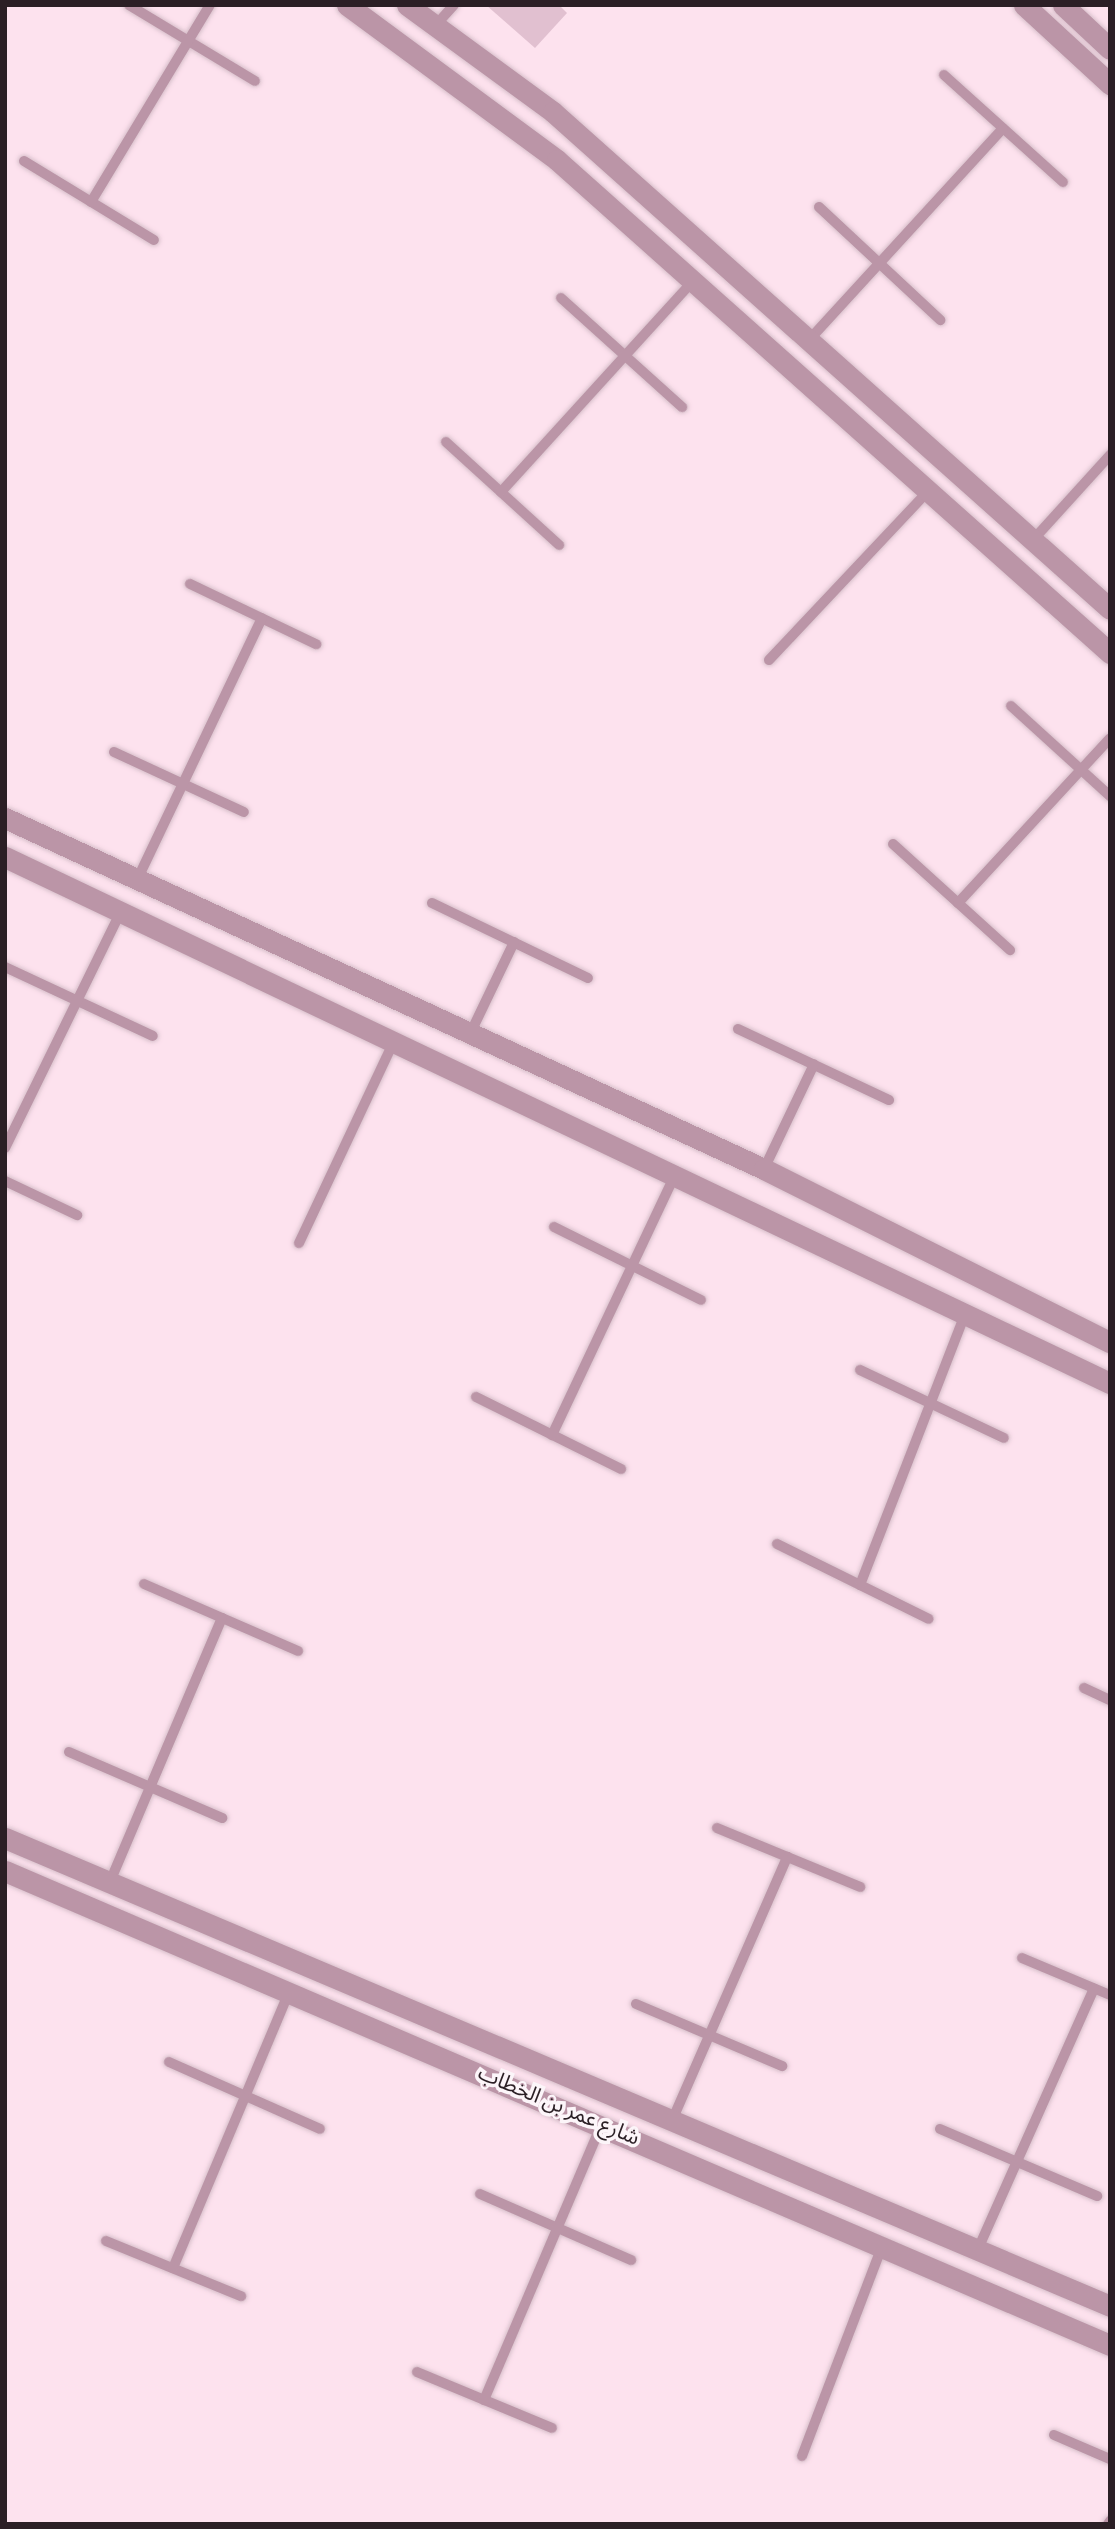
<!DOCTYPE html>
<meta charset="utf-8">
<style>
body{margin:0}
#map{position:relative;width:1115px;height:2529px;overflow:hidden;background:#fde2ee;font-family:"Archivo Narrow","Noto Sans Arabic",sans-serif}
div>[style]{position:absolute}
.building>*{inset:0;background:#e1c0d0}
.roads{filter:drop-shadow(0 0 2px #d7bfca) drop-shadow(0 0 2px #d7bfca)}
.lane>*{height:10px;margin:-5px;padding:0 5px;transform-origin:5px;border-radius:5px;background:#bb95a7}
.street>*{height:21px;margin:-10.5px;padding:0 10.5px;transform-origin:10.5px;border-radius:10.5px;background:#bb95a7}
span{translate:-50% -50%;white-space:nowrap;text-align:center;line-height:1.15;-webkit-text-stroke:7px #fcf5f9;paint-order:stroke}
.street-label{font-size:21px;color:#2b1f25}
.frame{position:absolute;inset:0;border:7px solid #2b1f25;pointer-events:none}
</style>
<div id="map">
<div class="building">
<i style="clip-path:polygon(486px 5px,559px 5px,567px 13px,535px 48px)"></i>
</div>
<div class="roads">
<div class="lane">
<i style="left:129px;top:5px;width:147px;rotate:31.1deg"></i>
<i style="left:435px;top:26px;width:28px;rotate:-48deg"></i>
<i style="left:944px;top:75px;width:160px;rotate:42deg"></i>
<i style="left:24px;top:161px;width:152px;rotate:31.3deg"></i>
<i style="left:91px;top:202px;width:230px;rotate:-58.9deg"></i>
<i style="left:819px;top:207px;width:166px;rotate:43deg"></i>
<i style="left:561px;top:298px;width:163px;rotate:42deg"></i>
<i style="left:809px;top:340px;width:287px;rotate:-47.5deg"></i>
<i style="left:446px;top:442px;width:153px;rotate:42.3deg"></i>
<i style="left:501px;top:492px;width:285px;rotate:-47.7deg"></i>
<i style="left:1033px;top:540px;width:115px;rotate:-47.8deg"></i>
<i style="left:190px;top:584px;width:140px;rotate:25.5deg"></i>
<i style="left:769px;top:660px;width:232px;rotate:-46.7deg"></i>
<i style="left:1011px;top:706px;width:134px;rotate:42.3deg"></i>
<i style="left:114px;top:752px;width:143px;rotate:24.8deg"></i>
<i style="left:893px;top:844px;width:158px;rotate:42.2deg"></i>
<i style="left:137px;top:880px;width:290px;rotate:-64.5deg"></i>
<i style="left:432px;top:903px;width:173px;rotate:25.7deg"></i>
<i style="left:958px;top:903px;width:224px;rotate:-47.3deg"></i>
<i style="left:5px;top:967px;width:163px;rotate:25deg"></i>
<i style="left:738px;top:1029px;width:167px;rotate:25.2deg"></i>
<i style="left:470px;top:1034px;width:102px;rotate:-64.4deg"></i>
<i style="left:5px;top:1148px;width:264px;rotate:-63.9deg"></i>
<i style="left:764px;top:1169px;width:116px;rotate:-64.5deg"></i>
<i style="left:5px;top:1181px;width:80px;rotate:25.3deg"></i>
<i style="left:554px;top:1227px;width:164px;rotate:26.4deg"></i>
<i style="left:299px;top:1243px;width:225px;rotate:-64.8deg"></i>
<i style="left:860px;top:1370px;width:159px;rotate:25.3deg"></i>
<i style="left:476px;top:1397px;width:162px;rotate:26.4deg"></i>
<i style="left:552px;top:1435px;width:288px;rotate:-64.7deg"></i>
<i style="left:777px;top:1544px;width:169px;rotate:26.3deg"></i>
<i style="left:144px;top:1584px;width:168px;rotate:23.5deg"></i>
<i style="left:860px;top:1585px;width:291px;rotate:-68.8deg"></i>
<i style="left:1084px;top:1688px;width:29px;rotate:25deg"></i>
<i style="left:69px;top:1752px;width:167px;rotate:23.3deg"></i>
<i style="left:717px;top:1828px;width:155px;rotate:22.4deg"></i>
<i style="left:109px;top:1884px;width:289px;rotate:-67deg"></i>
<i style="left:1022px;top:1958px;width:95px;rotate:22.8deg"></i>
<i style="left:636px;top:2004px;width:159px;rotate:23deg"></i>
<i style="left:169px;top:2062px;width:165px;rotate:23.9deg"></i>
<i style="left:674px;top:2116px;width:283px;rotate:-66.4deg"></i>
<i style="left:940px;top:2129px;width:171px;rotate:23.1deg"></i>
<i style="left:480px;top:2194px;width:165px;rotate:23.6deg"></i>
<i style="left:106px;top:2241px;width:146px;rotate:22.2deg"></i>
<i style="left:978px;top:2249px;width:285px;rotate:-66deg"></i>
<i style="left:173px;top:2268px;width:302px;rotate:-67.2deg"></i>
<i style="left:417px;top:2372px;width:146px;rotate:22.5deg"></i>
<i style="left:484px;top:2400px;width:298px;rotate:-66.9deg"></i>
<i style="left:1054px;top:2435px;width:61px;rotate:23.2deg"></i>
<i style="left:802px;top:2456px;width:225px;rotate:-69.1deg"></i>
<i style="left:1108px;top:2524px;width:4px;rotate:-56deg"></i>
</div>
<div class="street">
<i style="left:347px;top:5px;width:261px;rotate:36.4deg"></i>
<i style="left:557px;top:160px;width:741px;rotate:41.72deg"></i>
<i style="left:407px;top:5px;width:181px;rotate:36.2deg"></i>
<i style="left:553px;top:112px;width:746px;rotate:41.74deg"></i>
<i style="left:1024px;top:5px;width:117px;rotate:42.6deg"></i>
<i style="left:1063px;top:5px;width:64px;rotate:43.1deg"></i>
<i style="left:5px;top:818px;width:836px;rotate:24.82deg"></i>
<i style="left:764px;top:1169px;width:387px;rotate:26.6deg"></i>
<i style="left:5px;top:857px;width:1224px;rotate:25.46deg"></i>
<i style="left:5px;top:1838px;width:1200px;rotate:22.95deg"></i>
<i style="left:5px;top:1871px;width:1202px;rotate:23.22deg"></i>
</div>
</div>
<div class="street-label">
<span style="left:559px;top:2105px;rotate:23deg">شارع عمر بن الخطاب</span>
</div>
<div class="frame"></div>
</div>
